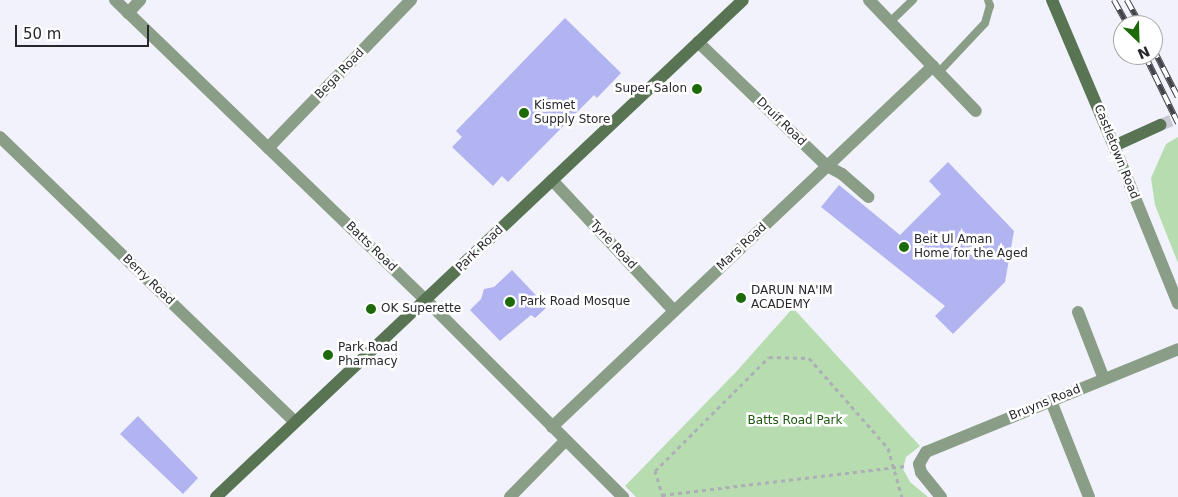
<!DOCTYPE html>
<style>
body{margin:0}
#map{position:relative;width:1178px;height:497px;overflow:hidden;background:#f1f2fc;font-family:"DejaVu Sans",sans-serif}
div>[style]{position:absolute}
.green>*{inset:0;background:#b6dcaf}
.building>*{inset:0;background:#b2b3f1}
.secondary-tunnel>*{height:12px;margin-top:-6px;transform-origin:0;background:repeating-linear-gradient(90deg,#c9c9d3 0 12px,transparent 0 18px)}
.path>*{height:3px;margin-top:-1.5px;transform-origin:0;background:repeating-linear-gradient(90deg,#aeaeb7 0 4px,transparent 0 8px)}
.lane>*{height:8px;margin:-4px;padding:0 4px;transform-origin:4px;border-radius:4px;background:#8a9d86}
.street>*{height:12px;margin:-6px;padding:0 6px;transform-origin:6px;border-radius:6px;background:#8a9d86}
.secondary>*{height:12px;margin:-6px;padding:0 6px;transform-origin:6px;border-radius:6px;background:#587453}
.rail>*{height:5.5px;margin-top:-2.75px;transform-origin:0;background:repeating-linear-gradient(90deg,#fff 0 11px,#44454b 0 22px);box-sizing:border-box;border-block:1px solid #44454b}
.dots>*{width:14px;height:14px;translate:-50% -50%;box-sizing:border-box;border:2px solid #fff;border-radius:50%}
span{translate:-50% -50%;white-space:nowrap;text-align:center;line-height:1.15;-webkit-text-stroke:5px #fff;paint-order:stroke}
.street-label{font-size:12px;color:#27272d}
.poi-label{font-size:12px;color:#27272d}
.right{translate:-100% -50%;text-align:right}
.left{translate:0 -50%;text-align:left}
.park-label{font-size:12px;color:#1e5812}
.north{position:absolute;left:1113px;top:15px;width:50px;height:50px;box-sizing:border-box;background:#fff;border:1px solid #a9a9ab;border-radius:50%;rotate:156deg;font-size:14px;font-weight:700;line-height:20px;text-align:center;color:#27272d}
.north::after{content:'';display:block;margin:auto;width:18px;height:22px;background:#1c6a0a;clip-path:polygon(50% 0,100% 100%,50% 72%,0 100%)}
.scale{position:absolute;left:15px;top:25px;width:134px;height:22px;box-sizing:border-box;border:2px solid #27272d;border-top:0;padding-left:6px;font-size:15px;line-height:18px;white-space:nowrap;color:#27272d;-webkit-text-stroke:4px #fff;paint-order:stroke}
</style>
<div id="map">
<div class="green">
<i style="clip-path:polygon(1178px 137px,1178px 263px,1155px 205px,1151px 178px,1166px 144px)"></i>
<i style="clip-path:polygon(793px 308px,920px 446px,906px 457px,903px 469px,910px 482px,928px 497px,636px 497px,625px 486px,736px 372px)"></i>
</div>
<div class="building">
<i style="clip-path:polygon(565px 18px,621px 73px,597px 98px,594px 95px,508px 182px,502px 176px,493px 186px,452px 147px,462px 137px,456px 131px)"></i>
<i style="clip-path:polygon(948px 162px,1014px 231px,1005px 282px,953px 334px,935px 316px,945px 306px,821px 207px,839px 185px,900px 235px,941px 194px,929px 181px)"></i>
<i style="clip-path:polygon(512px 270px,547px 307px,535px 318px,531px 315px,500px 341px,470px 310px,481px 299px,484px 289px,494px 287px)"></i>
<i style="clip-path:polygon(138px 416px,198px 478px,183px 494px,120px 434px)"></i>
</div>
<div class="secondary-tunnel">
<i style="left:1160px;top:125px;width:19px;rotate:-21deg"></i>
</div>
<div class="path">
<i style="left:662px;top:495px;width:245px;rotate:-6.8deg"></i>
<i style="left:663px;top:497px;width:27px;rotate:-107deg"></i>
<i style="left:655px;top:471px;width:161px;rotate:-45deg"></i>
<i style="left:769px;top:357px;width:40px;rotate:1.4deg"></i>
<i style="left:809px;top:358px;width:120px;rotate:48.7deg"></i>
<i style="left:888px;top:448px;width:51px;rotate:74.1deg"></i>
</div>
<div class="lane">
<i style="left:890px;top:22px;width:32px;rotate:-44deg"></i>
<i style="left:939px;top:72px;width:67px;rotate:-46.8deg"></i>
<i style="left:985px;top:23px;width:18px;rotate:-74deg"></i>
<i style="left:990px;top:6px;width:6px;rotate:-108deg"></i>
</div>
<div class="street">
<i style="left:115px;top:0;width:432px;rotate:44deg"></i>
<i style="left:426px;top:300px;width:279px;rotate:45deg"></i>
<i style="left:869px;top:0;width:154px;rotate:46.1deg"></i>
<i style="left:128px;top:13px;width:18px;rotate:-47deg"></i>
<i style="left:698px;top:42px;width:179px;rotate:43.9deg"></i>
<i style="left:827px;top:166px;width:17px;rotate:28deg"></i>
<i style="left:842px;top:174px;width:35px;rotate:41deg"></i>
<i style="left:0;top:137px;width:410px;rotate:44deg"></i>
<i style="left:1114px;top:146px;width:170px;rotate:67.9deg"></i>
<i style="left:268px;top:148px;width:206px;rotate:-46deg"></i>
<i style="left:552px;top:180px;width:179px;rotate:47deg"></i>
<i style="left:1078px;top:312px;width:72px;rotate:68.8deg"></i>
<i style="left:1051px;top:401px;width:103px;rotate:68.4deg"></i>
<i style="left:552px;top:427px;width:525px;rotate:-43.46deg"></i>
<i style="left:510px;top:497px;width:78px;rotate:-45.5deg"></i>
<i style="left:941px;top:497px;width:32px;rotate:-129deg"></i>
<i style="left:921px;top:472px;width:8px;rotate:-104deg"></i>
<i style="left:919px;top:464px;width:14px;rotate:-60deg"></i>
<i style="left:926px;top:452px;width:272px;rotate:-22.2deg"></i>
</div>
<div class="secondary">
<i style="left:1052px;top:0;width:159px;rotate:67deg"></i>
<i style="left:1114px;top:146px;width:51px;rotate:-24.5deg"></i>
<i style="left:216px;top:497px;width:724px;rotate:-43.32deg"></i>
</div>
<div class="rail">
<i style="left:1114px;top:0;width:29px;rotate:61deg"></i>
<i style="left:1127px;top:0;width:29px;rotate:61deg"></i>
<i style="left:1153px;top:48px;width:55px;rotate:63deg"></i>
<i style="left:1145px;top:55px;width:76px;rotate:64.1deg"></i>
</div>
<div class="dots">
<i style="left:697px;top:89px;background:#1c6a0a"></i>
<i style="left:524px;top:113px;background:#1c6a0a"></i>
<i style="left:904px;top:247px;background:#1c6a0a"></i>
<i style="left:741px;top:298px;background:#1c6a0a"></i>
<i style="left:510px;top:302px;background:#1c6a0a"></i>
<i style="left:371px;top:309px;background:#1c6a0a"></i>
<i style="left:328px;top:355px;background:#1c6a0a"></i>
</div>
<div class="street-label">
<span style="left:340px;top:74px;rotate:-46deg">Bega Road</span>
<span style="left:781px;top:122px;rotate:44deg">Druif Road</span>
<span style="left:1116px;top:152px;rotate:68deg">Castletown Road</span>
<span style="left:613px;top:245px;rotate:47deg">Tyne Road</span>
<span style="left:371px;top:247px;rotate:44deg">Batts Road</span>
<span style="left:742px;top:247px;rotate:-43deg">Mars Road</span>
<span style="left:480px;top:249px;rotate:-44deg">Park Road</span>
<span style="left:148px;top:280px;rotate:44deg">Berry Road</span>
<span style="left:1045px;top:403px;rotate:-22deg">Bruyns Road</span>
</div>
<div class="poi-label">
<span class="right" style="left:687px;top:89px">Super Salon</span>
<span class="left" style="left:534px;top:113px">Kismet<br>Supply Store</span>
<span class="left" style="left:914px;top:247px">Beit Ul Aman<br>Home for the Aged</span>
<span class="left" style="left:751px;top:298px">DARUN NA'IM<br>ACADEMY</span>
<span class="left" style="left:520px;top:302px">Park Road Mosque</span>
<span class="left" style="left:381px;top:309px">OK Superette</span>
<span class="left" style="left:338px;top:355px">Park Road<br>Pharmacy</span>
</div>
<div class="park-label">
<span style="left:795px;top:421px">Batts Road Park</span>
</div>
<div class="north">N</div>
<div class="scale">50 m</div>
</div>
